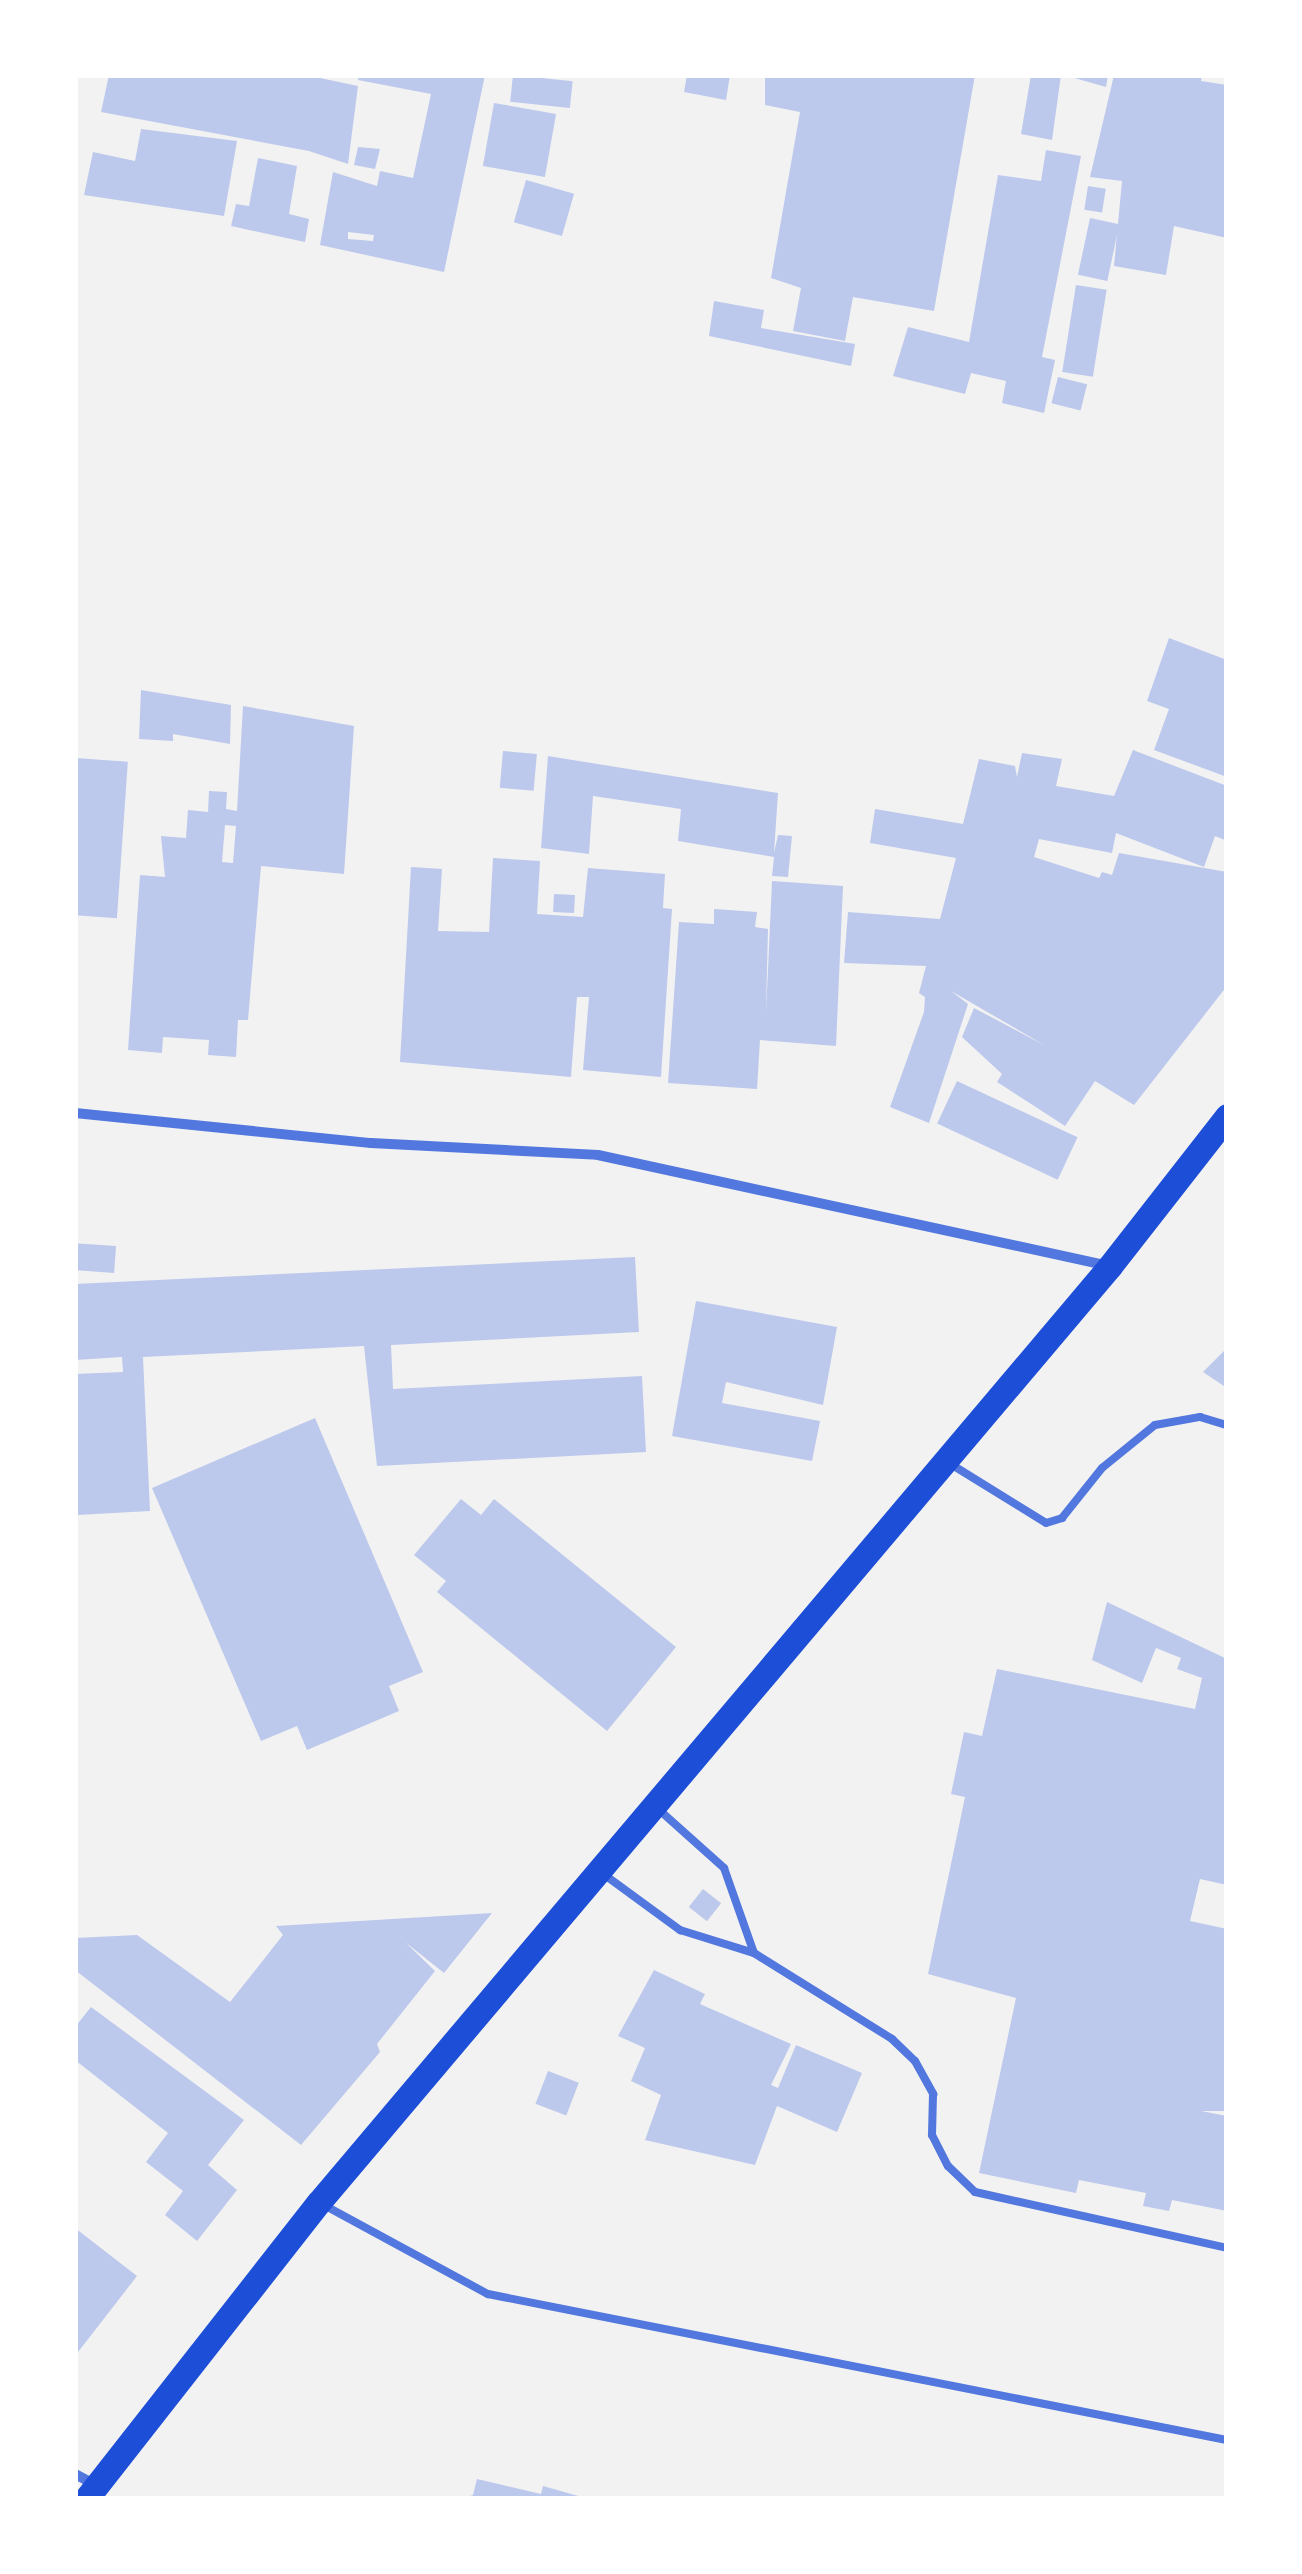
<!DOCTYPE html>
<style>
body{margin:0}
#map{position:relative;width:1302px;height:2574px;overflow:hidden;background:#f2f2f2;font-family:Spectral,serif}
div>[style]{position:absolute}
.building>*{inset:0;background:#bdc9ec;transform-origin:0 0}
.service>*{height:8px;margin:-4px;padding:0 4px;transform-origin:4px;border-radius:4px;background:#5277de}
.minor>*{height:10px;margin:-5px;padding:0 5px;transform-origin:5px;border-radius:5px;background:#5277de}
.primary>*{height:25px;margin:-12.5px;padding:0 12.5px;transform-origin:12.5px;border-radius:12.5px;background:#1d4ed8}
span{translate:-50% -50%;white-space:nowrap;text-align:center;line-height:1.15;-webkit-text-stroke:10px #fff;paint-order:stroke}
.frame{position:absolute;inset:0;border:78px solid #fff;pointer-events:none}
</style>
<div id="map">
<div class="building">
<i style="clip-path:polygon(109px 75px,306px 75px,358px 86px,348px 164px,309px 151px,101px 112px)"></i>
<i style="clip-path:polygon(evenodd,359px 75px,485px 75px,444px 272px,320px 245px,333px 172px,377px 186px,380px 171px,413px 178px,431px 94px,358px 80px,359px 75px,348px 232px,374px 235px,373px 241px,348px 239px,348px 232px)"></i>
<i style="left:513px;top:75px;width:60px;height:27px;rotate:6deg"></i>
<i style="clip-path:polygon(687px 75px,730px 75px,726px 100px,684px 92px)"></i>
<i style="clip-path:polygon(765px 75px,975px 75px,934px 311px,853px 297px,845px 341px,793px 331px,801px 288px,771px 278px,800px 112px,765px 105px)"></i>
<i style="clip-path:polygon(1031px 75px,1061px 75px,1052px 140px,1021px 134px)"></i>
<i style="clip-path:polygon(1064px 75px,1108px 75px,1106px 87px)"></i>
<i style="clip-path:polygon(1114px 75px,1202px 75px,1201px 81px,1227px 85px,1227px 238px,1174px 226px,1166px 275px,1114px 266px,1122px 181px,1090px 177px)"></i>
<i style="left:494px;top:103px;width:63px;height:64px;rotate:10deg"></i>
<i style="clip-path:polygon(141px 129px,237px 141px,224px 216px,84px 195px,93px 152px,135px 161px)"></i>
<i style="clip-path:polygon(358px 147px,380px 149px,375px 169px,354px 165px)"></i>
<i style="clip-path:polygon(1046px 150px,1081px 156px,1042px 357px,1055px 360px,1044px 413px,1002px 403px,1006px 381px,971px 373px,965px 394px,893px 376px,908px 327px,969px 342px,998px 175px,1041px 181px)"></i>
<i style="clip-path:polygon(258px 158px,297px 166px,289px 214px,309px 219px,305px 242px,231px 226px,236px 204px,249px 206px)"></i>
<i style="left:526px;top:180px;width:50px;height:44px;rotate:16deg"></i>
<i style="left:1088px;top:186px;width:18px;height:24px;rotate:9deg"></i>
<i style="left:1090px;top:218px;width:30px;height:58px;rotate:12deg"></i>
<i style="left:1076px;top:285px;width:31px;height:88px;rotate:9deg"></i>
<i style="clip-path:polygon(714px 301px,764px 310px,761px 328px,855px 344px,851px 366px,709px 336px)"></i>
<i style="left:1058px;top:377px;width:30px;height:27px;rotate:14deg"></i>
<i style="clip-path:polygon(1169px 638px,1227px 660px,1227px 777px,1154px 750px,1169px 709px,1147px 701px)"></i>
<i style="clip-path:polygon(141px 690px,231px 705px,230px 744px,173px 734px,173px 741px,139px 739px)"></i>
<i style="clip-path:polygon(evenodd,243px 706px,354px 726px,344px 874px,261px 866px,248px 1020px,238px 1020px,236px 1057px,208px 1055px,209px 1040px,163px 1037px,162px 1053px,128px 1050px,140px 875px,165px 877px,161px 836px,186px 838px,188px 810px,208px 812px,209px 791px,227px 792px,226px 809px,237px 811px,243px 706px,225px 825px,236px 826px,233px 863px,222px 862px,225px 825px)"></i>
<i style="clip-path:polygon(1133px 750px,1227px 786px,1227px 841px,1215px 836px,1204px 867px,1116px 833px,1112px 853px,1039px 839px,1034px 857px,1099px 878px,1102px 872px,1112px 875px,1119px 853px,1227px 872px,1227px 986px,1134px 1105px,1095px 1081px,1065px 1126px,997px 1082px,1002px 1074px,962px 1037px,974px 1008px,1046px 1046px,951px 991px,968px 1004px,929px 1123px,890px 1107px,924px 1012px,925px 997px,919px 993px,926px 966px,844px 963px,848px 912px,940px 919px,956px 858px,870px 843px,875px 809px,963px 824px,979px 759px,1015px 766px,1017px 777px,1022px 753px,1062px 759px,1056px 786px,1114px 796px)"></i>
<i style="left:503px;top:751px;width:34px;height:37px;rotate:5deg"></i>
<i style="clip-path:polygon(548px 756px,778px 793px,774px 853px,778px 835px,792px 836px,788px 877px,772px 876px,774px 857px,678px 841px,681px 809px,593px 796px,589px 854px,541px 848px)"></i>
<i style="left:76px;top:758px;width:52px;height:157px;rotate:4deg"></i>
<i style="clip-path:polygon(493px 858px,540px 861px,537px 914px,583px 917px,588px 868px,665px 874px,663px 908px,672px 909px,661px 1077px,583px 1070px,589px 997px,577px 997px,571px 1077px,400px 1062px,411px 867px,442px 869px,438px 931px,489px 932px)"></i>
<i style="clip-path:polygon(772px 881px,843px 886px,836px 1046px,760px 1040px,757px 1089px,668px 1083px,679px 922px,714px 924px,714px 909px,757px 912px,755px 927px,768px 929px,766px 1013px)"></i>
<i style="left:554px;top:894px;width:21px;height:18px;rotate:3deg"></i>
<i style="left:957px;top:1081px;width:133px;height:47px;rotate:25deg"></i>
<i style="left:116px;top:1246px;width:27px;height:41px;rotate:94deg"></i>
<i style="clip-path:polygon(635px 1257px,639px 1332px,391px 1345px,393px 1389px,642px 1376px,646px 1452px,377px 1466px,364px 1346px,143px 1357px,150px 1511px,77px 1515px,75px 1374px,123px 1372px,122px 1357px,75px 1360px,75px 1284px)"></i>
<i style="clip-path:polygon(696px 1301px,837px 1327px,823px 1405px,726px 1382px,722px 1403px,820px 1421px,812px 1461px,672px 1436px)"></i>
<i style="clip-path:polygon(1227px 1348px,1227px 1388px,1203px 1372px)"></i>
<i style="clip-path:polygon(315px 1418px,423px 1672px,389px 1686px,399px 1711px,307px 1750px,297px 1726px,261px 1741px,152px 1488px)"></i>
<i style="clip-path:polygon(461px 1499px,481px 1515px,494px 1499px,676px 1647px,607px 1731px,437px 1592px,446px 1581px,414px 1555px)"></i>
<i style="clip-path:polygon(1107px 1602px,1227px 1659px,1227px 1885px,1200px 1879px,1190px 1921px,1227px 1929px,1227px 2111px,1201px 2111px,1227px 2116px,1227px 2211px,1172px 2200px,1169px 2211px,1143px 2206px,1146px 2193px,1079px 2180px,1076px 2193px,979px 2173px,1016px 1998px,928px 1974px,965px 1797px,951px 1794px,964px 1732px,982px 1736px,997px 1669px,1195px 1709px,1202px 1678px,1177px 1669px,1181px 1658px,1156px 1648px,1142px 1683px,1092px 1660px)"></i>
<i style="left:703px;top:1889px;width:23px;height:23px;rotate:38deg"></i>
<i style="clip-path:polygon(492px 1913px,444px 1973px,405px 1942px,435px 1971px,377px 2044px,380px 2052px,301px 2145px,75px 1970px,75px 1938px,137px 1935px,230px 2002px,283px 1935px,276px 1926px)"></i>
<i style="clip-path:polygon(654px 1970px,705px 1994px,700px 2004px,791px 2044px,771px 2085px,778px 2088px,796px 2045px,862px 2073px,837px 2132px,777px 2106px,755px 2165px,645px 2140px,661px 2095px,631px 2081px,645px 2048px,618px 2036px)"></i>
<i style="clip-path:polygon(91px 2007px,244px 2120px,208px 2165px,237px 2190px,197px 2241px,165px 2215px,183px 2191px,146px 2162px,168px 2133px,75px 2060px,75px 2027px)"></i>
<i style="left:548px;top:2071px;width:33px;height:35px;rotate:21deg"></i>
<i style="clip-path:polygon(75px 2228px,137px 2276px,75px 2356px)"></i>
<i style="clip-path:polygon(477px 2479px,541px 2494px,543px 2486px,589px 2499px,462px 2499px,473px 2495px)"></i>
</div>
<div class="service">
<i style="left:949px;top:1463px;width:114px;rotate:31.7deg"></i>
<i style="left:1046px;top:1523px;width:17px;rotate:-17deg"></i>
<i style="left:1062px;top:1518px;width:64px;rotate:-51.3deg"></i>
<i style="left:1102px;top:1468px;width:68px;rotate:-39.1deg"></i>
<i style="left:1155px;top:1425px;width:46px;rotate:-10.1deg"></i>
<i style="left:1200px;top:1417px;width:28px;rotate:17deg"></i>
<i style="left:657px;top:1808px;width:90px;rotate:41.8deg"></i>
<i style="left:724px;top:1868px;width:90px;rotate:70.6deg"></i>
<i style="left:602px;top:1873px;width:97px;rotate:36.2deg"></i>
<i style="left:680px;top:1930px;width:77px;rotate:17.3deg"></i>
<i style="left:754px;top:1953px;width:163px;rotate:31.9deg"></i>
<i style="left:892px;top:2039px;width:32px;rotate:44deg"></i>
<i style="left:915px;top:2061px;width:38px;rotate:61deg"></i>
<i style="left:933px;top:2094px;width:41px;rotate:91.4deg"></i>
<i style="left:932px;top:2135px;width:35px;rotate:63deg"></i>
<i style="left:948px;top:2166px;width:37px;rotate:44deg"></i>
<i style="left:975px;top:2192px;width:258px;rotate:12.5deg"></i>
<i style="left:322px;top:2204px;width:189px;rotate:28.5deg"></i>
<i style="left:488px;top:2294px;width:753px;rotate:11.18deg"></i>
</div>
<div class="minor">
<i style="left:75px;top:1113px;width:298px;rotate:5.8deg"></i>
<i style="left:371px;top:1143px;width:227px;rotate:3deg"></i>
<i style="left:598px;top:1155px;width:519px;rotate:12.24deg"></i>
<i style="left:75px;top:2474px;width:24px;rotate:28deg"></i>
</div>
<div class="primary">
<i style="left:86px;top:2499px;width:377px;rotate:-51.9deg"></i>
<i style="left:319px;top:2202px;width:1225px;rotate:-49.8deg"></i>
<i style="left:1110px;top:1266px;width:190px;rotate:-52deg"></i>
</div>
<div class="frame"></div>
</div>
